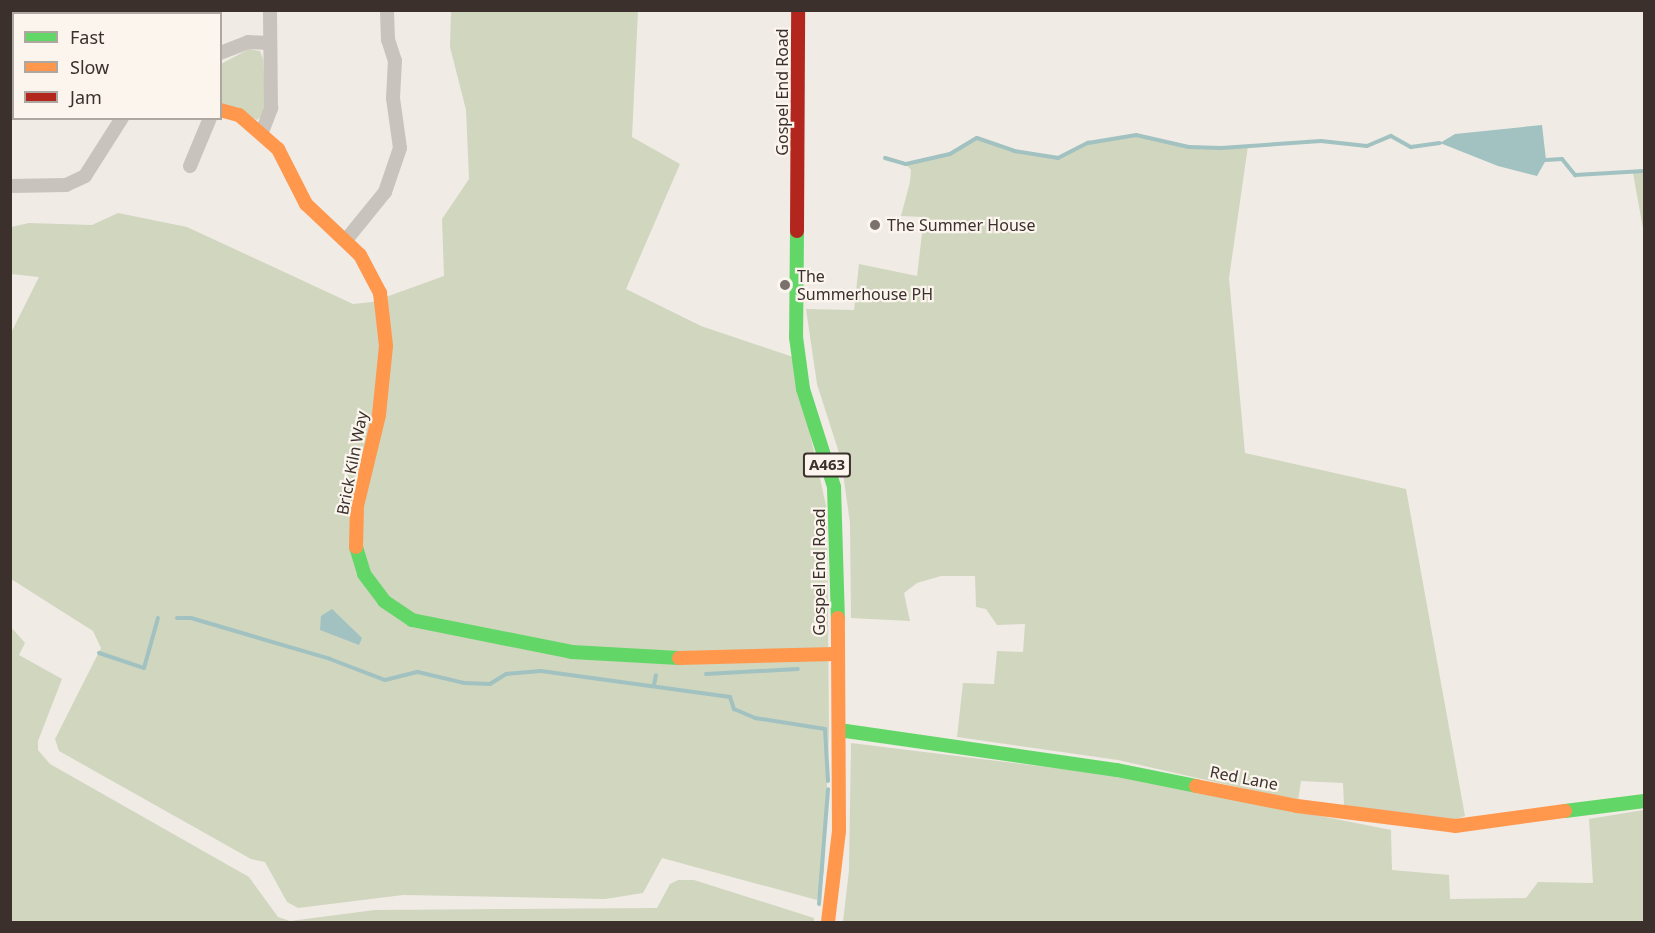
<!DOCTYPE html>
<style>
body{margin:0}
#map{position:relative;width:1655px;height:933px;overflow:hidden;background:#f0ebe5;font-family:"Noto Sans",sans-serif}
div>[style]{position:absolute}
.green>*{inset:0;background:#d1d6bf}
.water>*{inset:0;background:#a1c2c1}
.stream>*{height:4px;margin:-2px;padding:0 2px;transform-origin:2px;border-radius:2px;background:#a1c2c1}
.street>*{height:14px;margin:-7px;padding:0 7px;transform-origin:7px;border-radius:7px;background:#c9c3be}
.fast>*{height:14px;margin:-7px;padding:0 7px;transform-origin:7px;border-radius:7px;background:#63d668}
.slow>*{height:14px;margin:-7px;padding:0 7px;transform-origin:7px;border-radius:7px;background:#ff974d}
.jam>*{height:14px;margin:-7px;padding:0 7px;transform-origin:7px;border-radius:7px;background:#b3261e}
.dots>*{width:16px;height:16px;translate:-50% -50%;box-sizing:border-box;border:3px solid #fbf5ee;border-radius:50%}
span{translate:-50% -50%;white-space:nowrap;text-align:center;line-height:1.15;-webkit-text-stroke:4.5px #fbf5ee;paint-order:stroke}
.shield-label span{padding:2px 4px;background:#fbf5ee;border:2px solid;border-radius:4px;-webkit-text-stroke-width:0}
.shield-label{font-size:15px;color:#3b302b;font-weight:700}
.street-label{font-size:16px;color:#3b302b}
.poi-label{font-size:16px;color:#3b302b}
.left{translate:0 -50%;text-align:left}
.frame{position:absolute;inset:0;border:12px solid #3b302b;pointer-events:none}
.legend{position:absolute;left:12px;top:12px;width:210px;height:108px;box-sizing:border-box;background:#fbf5ee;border:2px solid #aea6a0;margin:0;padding:8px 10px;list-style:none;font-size:18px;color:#3b302b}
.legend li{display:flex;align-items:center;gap:12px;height:30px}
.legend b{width:30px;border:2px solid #aea6a0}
</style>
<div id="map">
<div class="green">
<i style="clip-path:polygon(451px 11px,638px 11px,632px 137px,680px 164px,626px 289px,701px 326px,793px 357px,827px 510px,829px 730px,824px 871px,817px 900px,662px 858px,643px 893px,605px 899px,403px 895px,298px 908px,287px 902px,265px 862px,251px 859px,59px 751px,55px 739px,101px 648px,93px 631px,11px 579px,10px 335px,39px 277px,11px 274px,11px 227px,29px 223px,92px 225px,118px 213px,187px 227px,353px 304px,372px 302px,444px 276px,442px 219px,469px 179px,466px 110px,450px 47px)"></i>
<i style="clip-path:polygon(249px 49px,260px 51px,263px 59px,266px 112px,257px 120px,221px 104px,221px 64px)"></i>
<i style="clip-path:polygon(1136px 135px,1189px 147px,1248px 146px,1229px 278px,1245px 453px,1406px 489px,1465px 816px,1453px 820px,1344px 806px,1343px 783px,1301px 781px,1298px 801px,1118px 760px,957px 737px,963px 683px,994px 684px,997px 651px,1023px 652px,1025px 624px,997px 625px,986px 609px,976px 607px,975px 576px,941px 576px,917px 583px,904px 593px,910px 621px,851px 618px,850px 523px,841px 459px,817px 384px,806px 309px,854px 310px,859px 264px,917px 276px,924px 217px,901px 216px,910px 182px,911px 170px,906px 164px,950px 154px,977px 138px,1014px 151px,1058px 158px,1088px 143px)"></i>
<i style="clip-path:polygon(1644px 171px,1644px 234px,1633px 173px)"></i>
<i style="clip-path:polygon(10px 626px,25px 643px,19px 655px,62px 679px,38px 741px,38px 750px,50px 764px,249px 877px,278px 917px,290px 921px,375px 910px,657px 908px,670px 884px,678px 880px,694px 880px,814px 918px,814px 922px,11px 922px)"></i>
<i style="clip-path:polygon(851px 743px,1119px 776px,1391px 830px,1392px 870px,1449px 875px,1450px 899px,1526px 898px,1538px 882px,1593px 883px,1589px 819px,1644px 810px,1644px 922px,843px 922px,849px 870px)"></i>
</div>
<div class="water">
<i style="clip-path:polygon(1542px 125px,1546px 160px,1537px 176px,1498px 166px,1440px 143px,1455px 134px)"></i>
<i style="clip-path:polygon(332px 609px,362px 638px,359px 645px,320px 630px,321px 616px)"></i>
</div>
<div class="stream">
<i style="left:885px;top:158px;width:22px;rotate:16deg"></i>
<i style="left:906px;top:164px;width:45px;rotate:-12.8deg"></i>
<i style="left:950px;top:154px;width:31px;rotate:-31deg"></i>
<i style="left:977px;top:138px;width:39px;rotate:19deg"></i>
<i style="left:1014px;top:151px;width:45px;rotate:9deg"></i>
<i style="left:1058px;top:158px;width:34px;rotate:-27deg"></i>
<i style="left:1088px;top:143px;width:49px;rotate:-9.5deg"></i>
<i style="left:1136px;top:135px;width:54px;rotate:12.8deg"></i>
<i style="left:1189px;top:147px;width:32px;rotate:2deg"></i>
<i style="left:1221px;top:148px;width:100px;rotate:-4deg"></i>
<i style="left:1321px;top:141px;width:46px;rotate:6.2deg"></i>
<i style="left:1367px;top:146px;width:26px;rotate:-23deg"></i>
<i style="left:1391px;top:136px;width:23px;rotate:29deg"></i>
<i style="left:1411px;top:147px;width:29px;rotate:-8deg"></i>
<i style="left:1546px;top:160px;width:16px;rotate:-4deg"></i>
<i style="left:1562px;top:159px;width:21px;rotate:51deg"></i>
<i style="left:1575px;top:175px;width:69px;rotate:-3.3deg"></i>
<i style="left:177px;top:618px;width:14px"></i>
<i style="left:191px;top:618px;width:145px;rotate:16.4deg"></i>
<i style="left:330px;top:659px;width:59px;rotate:20.9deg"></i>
<i style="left:385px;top:680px;width:34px;rotate:-14deg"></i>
<i style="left:418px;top:672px;width:47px;rotate:13.4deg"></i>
<i style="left:464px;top:683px;width:26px;rotate:2deg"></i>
<i style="left:490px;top:684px;width:19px;rotate:-32deg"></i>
<i style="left:506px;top:674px;width:35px;rotate:-5deg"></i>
<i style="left:541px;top:671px;width:191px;rotate:7.8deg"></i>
<i style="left:730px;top:697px;width:13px;rotate:72deg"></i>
<i style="left:734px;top:709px;width:23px;rotate:23deg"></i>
<i style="left:755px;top:718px;width:71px;rotate:8.9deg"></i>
<i style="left:825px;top:729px;width:52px;rotate:86.7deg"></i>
<i style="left:99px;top:653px;width:47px;rotate:18.4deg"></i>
<i style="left:144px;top:668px;width:52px;rotate:-74.4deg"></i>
<i style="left:706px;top:674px;width:92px;rotate:-3.1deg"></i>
<i style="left:654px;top:685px;width:10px;rotate:-79deg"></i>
<i style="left:819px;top:904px;width:115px;rotate:-85.5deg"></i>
</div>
<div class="street">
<i style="left:174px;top:10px;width:4px;rotate:63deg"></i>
<i style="left:129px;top:14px;width:5px;rotate:-53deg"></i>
<i style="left:14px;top:16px;width:15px;rotate:90deg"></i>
<i style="left:220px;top:53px;width:30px;rotate:-21deg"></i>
<i style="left:248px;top:42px;width:20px;rotate:3deg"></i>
<i style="left:262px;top:132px;width:26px;rotate:-69deg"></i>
<i style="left:271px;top:108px;width:98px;rotate:-90.6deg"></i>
<i style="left:190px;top:166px;width:52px;rotate:-67.4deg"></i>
<i style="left:10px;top:186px;width:56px;rotate:-1deg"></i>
<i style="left:66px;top:185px;width:21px;rotate:-25deg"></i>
<i style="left:85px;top:176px;width:69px;rotate:-57.5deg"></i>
<i style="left:346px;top:240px;width:62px;rotate:-50.9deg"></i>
<i style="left:385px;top:192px;width:46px;rotate:-71.2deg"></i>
<i style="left:400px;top:148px;width:50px;rotate:-98deg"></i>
<i style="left:393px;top:98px;width:37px;rotate:-87deg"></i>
<i style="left:395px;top:61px;width:22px;rotate:-108deg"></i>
<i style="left:388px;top:40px;width:30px;rotate:-92deg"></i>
</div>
<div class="fast">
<i style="left:797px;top:231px;width:106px;rotate:90.5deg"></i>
<i style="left:796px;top:337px;width:52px;rotate:82.3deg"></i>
<i style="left:803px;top:389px;width:103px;rotate:72.4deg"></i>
<i style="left:834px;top:487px;width:131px;rotate:88.3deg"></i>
<i style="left:356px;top:547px;width:28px;rotate:73deg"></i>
<i style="left:364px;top:574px;width:34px;rotate:53deg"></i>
<i style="left:384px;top:601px;width:34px;rotate:34deg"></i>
<i style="left:412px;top:620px;width:163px;rotate:11.3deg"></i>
<i style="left:572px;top:652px;width:107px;rotate:3.2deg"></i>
<i style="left:839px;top:730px;width:281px;rotate:8.2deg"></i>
<i style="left:1117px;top:770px;width:81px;rotate:11.4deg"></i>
<i style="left:1565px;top:811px;width:80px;rotate:-7.2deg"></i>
</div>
<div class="slow">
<i style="left:220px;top:110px;width:20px;rotate:15deg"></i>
<i style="left:239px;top:115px;width:52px;rotate:41.1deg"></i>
<i style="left:278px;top:149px;width:62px;rotate:63deg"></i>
<i style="left:306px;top:204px;width:74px;rotate:43.4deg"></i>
<i style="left:360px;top:255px;width:43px;rotate:62.2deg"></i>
<i style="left:380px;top:293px;width:53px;rotate:83.5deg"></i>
<i style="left:386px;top:346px;width:69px;rotate:95.8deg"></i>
<i style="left:379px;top:415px;width:94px;rotate:103.6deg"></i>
<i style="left:357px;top:506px;width:41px;rotate:91.4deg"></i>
<i style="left:679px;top:658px;width:157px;rotate:-1.5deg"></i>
<i style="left:1196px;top:786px;width:103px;rotate:11.2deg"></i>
<i style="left:1297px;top:806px;width:159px;rotate:7.2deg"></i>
<i style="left:1455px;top:826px;width:111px;rotate:-7.8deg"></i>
<i style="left:828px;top:922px;width:92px;rotate:-83.1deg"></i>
<i style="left:839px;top:831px;width:213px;rotate:-90.3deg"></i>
</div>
<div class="jam">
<i style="left:797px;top:231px;width:221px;rotate:-89.7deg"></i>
</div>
<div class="dots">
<i style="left:875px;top:225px;background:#7a716c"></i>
<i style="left:785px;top:285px;background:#7a716c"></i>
</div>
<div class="shield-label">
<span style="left:827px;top:465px">A463</span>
</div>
<div class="street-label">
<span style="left:782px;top:92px;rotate:-90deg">Gospel End Road</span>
<span style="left:352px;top:463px;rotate:-79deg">Brick Kiln Way</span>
<span style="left:819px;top:572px;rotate:-90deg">Gospel End Road</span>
<span style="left:1244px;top:778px;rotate:11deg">Red Lane</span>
</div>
<div class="poi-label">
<span class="left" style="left:887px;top:225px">The Summer House</span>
<span class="left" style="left:797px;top:285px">The<br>Summerhouse PH</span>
</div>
<div class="frame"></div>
<ul class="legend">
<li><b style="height:8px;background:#63d668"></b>Fast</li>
<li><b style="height:8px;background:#ff974d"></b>Slow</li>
<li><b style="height:8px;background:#b3261e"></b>Jam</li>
</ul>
</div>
